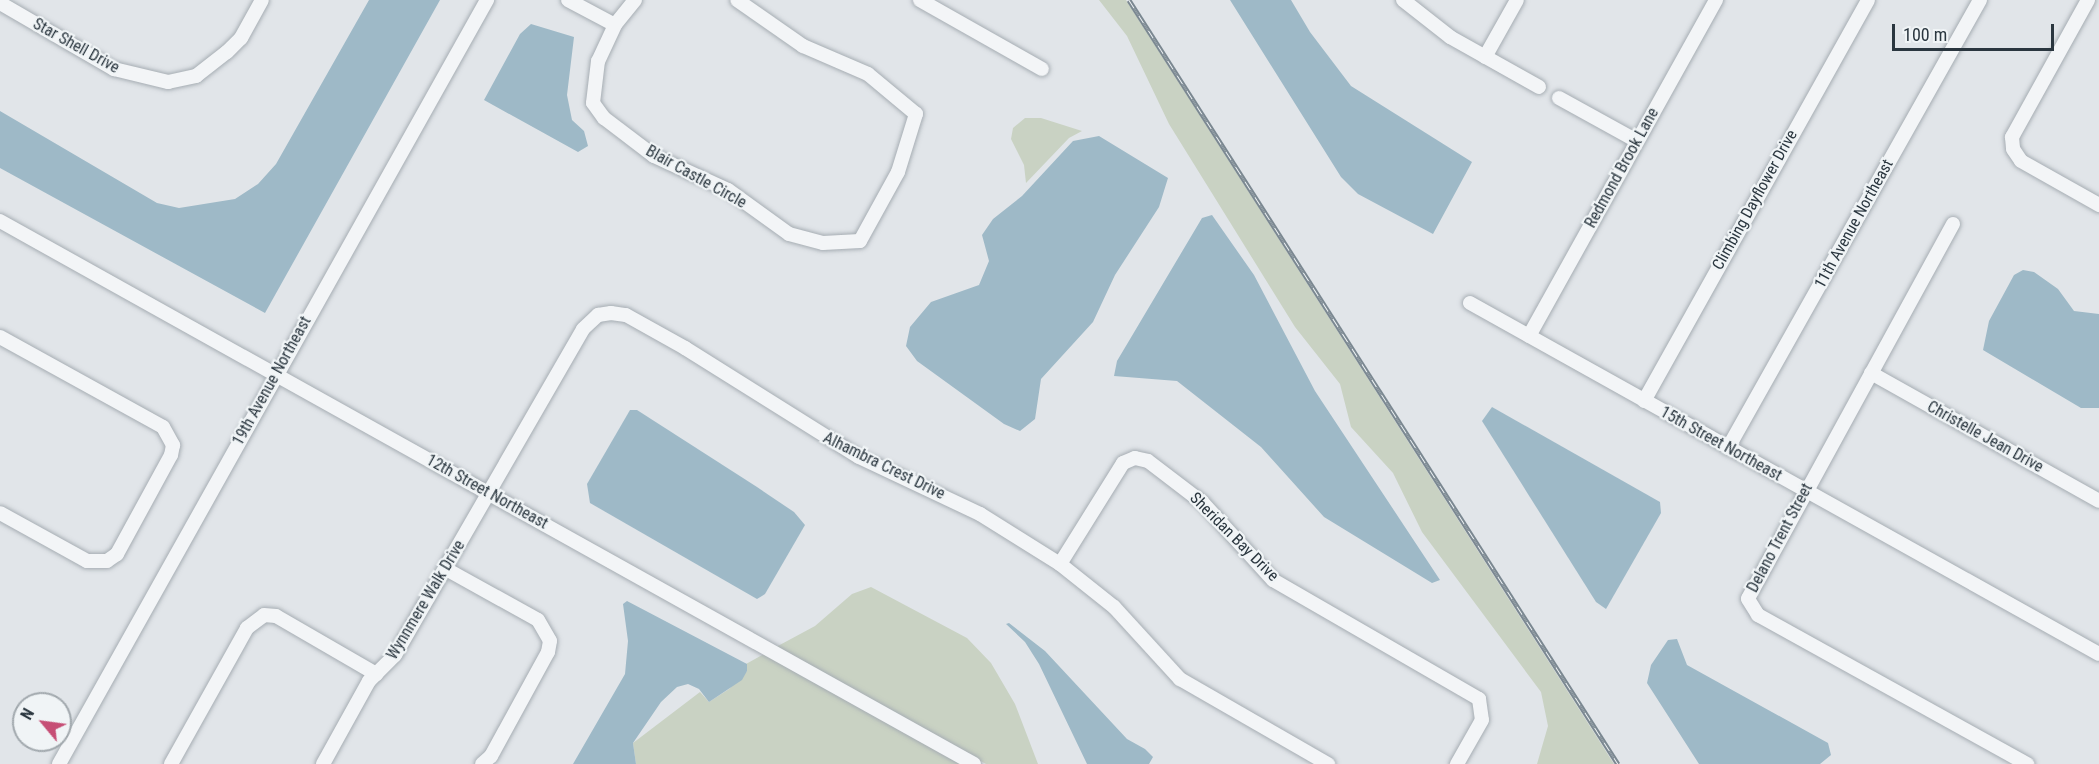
<!DOCTYPE html>
<style>
body{margin:0}
#map{position:relative;width:2099px;height:764px;overflow:hidden;background:#e1e5e9;font-family:"Roboto Condensed",sans-serif}
div>[style]{position:absolute}
.green>*{inset:0;background:#c9d2c3}
.water>*{inset:0;background:#9eb9c7}
.roads{filter:drop-shadow(0 0 2px #a6adb3) drop-shadow(0 0 2px #a6adb3)}
.minor>*{height:14px;margin:-7px;padding:0 7px;transform-origin:7px;border-radius:7px;background:#f3f5f7}
.rail>*{height:5px;margin-top:-2.5px;transform-origin:0;background:repeating-linear-gradient(90deg,#f0f4f6 0 9px,#7b8891 0 18px);box-sizing:border-box;border-block:2px solid #7b8891}
span{translate:-50% -50%;white-space:nowrap;text-align:center;line-height:1.15;-webkit-text-stroke:4.5px #f0f4f6;paint-order:stroke}
.street-label{font-size:16px;color:#2a363f}
.north{position:absolute;left:12px;top:692px;width:60px;height:60px;box-sizing:border-box;background:#f0f4f6;border:2px solid #a1a8ad;border-radius:50%;rotate:299deg;font-size:16px;font-weight:700;line-height:24px;text-align:center;color:#2a363f}
.north::after{content:'';display:block;margin:auto;width:21px;height:27px;background:#c64e75;clip-path:polygon(50% 0,100% 100%,50% 72%,0 100%)}
.scale{position:absolute;left:1892px;top:24px;width:162px;height:27px;box-sizing:border-box;border:3px solid #2a363f;border-top:0;padding-left:8px;font-size:18px;line-height:21px;white-space:nowrap;color:#2a363f;-webkit-text-stroke:4px #f0f4f6;paint-order:stroke}
</style>
<div id="map">
<div class="green">
<i style="clip-path:polygon(1099px 0,1126px 0,1614px 764px,1537px 764px,1548px 726px,1541px 692px,1422px 532px,1393px 473px,1351px 427px,1340px 384px,1295px 327px,1169px 124px,1127px 36px)"></i>
<i style="clip-path:polygon(1025px 118px,1041px 118px,1082px 131px,1069px 138px,1026px 183px,1024px 165px,1011px 139px,1013px 128px)"></i>
<i style="clip-path:polygon(871px 587px,967px 638px,991px 663px,1015px 704px,1038px 764px,986px 764px,776px 647px,815px 626px,852px 594px)"></i>
<i style="clip-path:polygon(764px 654px,962px 764px,636px 764px,633px 743px,700px 692px,709px 702px,729px 689px,747px 671px,746px 664px)"></i>
</div>
<div class="water">
<i style="clip-path:polygon(369px 0,440px 0,265px 313px,0 168px,0 111px,157px 203px,179px 208px,235px 199px,258px 184px,276px 164px)"></i>
<i style="clip-path:polygon(1230px 0,1291px 0,1310px 32px,1351px 86px,1472px 162px,1433px 234px,1358px 194px,1341px 177px)"></i>
<i style="clip-path:polygon(531px 24px,574px 37px,567px 95px,572px 120px,584px 131px,588px 146px,578px 152px,484px 100px,520px 34px)"></i>
<i style="clip-path:polygon(1099px 136px,1168px 178px,1159px 207px,1115px 275px,1093px 322px,1041px 379px,1035px 419px,1020px 431px,1004px 424px,917px 361px,906px 346px,910px 327px,931px 302px,979px 285px,989px 261px,982px 235px,993px 219px,1022px 196px,1073px 141px)"></i>
<i style="clip-path:polygon(1212px 215px,1254px 275px,1315px 391px,1440px 580px,1432px 583px,1324px 517px,1261px 447px,1177px 381px,1114px 376px,1117px 361px,1202px 218px)"></i>
<i style="clip-path:polygon(2023px 270px,2034px 272px,2058px 289px,2074px 311px,2099px 314px,2099px 408px,2081px 408px,1983px 350px,1989px 321px,2014px 275px)"></i>
<i style="clip-path:polygon(1492px 407px,1660px 502px,1661px 513px,1606px 609px,1596px 602px,1482px 421px)"></i>
<i style="clip-path:polygon(630px 410px,637px 410px,757px 487px,794px 512px,805px 525px,765px 594px,757px 599px,590px 503px,587px 484px)"></i>
<i style="clip-path:polygon(627px 601px,747px 664px,747px 671px,742px 680px,709px 702px,699px 689px,688px 684px,677px 687px,661px 702px,633px 743px,636px 764px,573px 764px,625px 674px,628px 641px,623px 604px)"></i>
<i style="clip-path:polygon(1009px 623px,1045px 651px,1127px 739px,1145px 749px,1153px 757px,1149px 764px,1087px 764px,1039px 664px,1025px 642px,1006px 624px)"></i>
<i style="clip-path:polygon(1677px 639px,1687px 665px,1828px 743px,1831px 755px,1820px 764px,1699px 764px,1647px 683px,1651px 665px,1668px 640px)"></i>
</div>
<div class="roads">
<div class="minor">
<i style="left:568px;top:0;width:53px;rotate:28deg"></i>
<i style="left:635px;top:0;width:32px;rotate:129deg"></i>
<i style="left:615px;top:25px;width:40px;rotate:115deg"></i>
<i style="left:598px;top:61px;width:42px;rotate:96.8deg"></i>
<i style="left:593px;top:103px;width:19px;rotate:54deg"></i>
<i style="left:604px;top:118px;width:63px;rotate:37.2deg"></i>
<i style="left:654px;top:156px;width:81px;rotate:24.7deg"></i>
<i style="left:728px;top:190px;width:75px;rotate:35.8deg"></i>
<i style="left:789px;top:234px;width:35px;rotate:15deg"></i>
<i style="left:823px;top:243px;width:37px;rotate:-3deg"></i>
<i style="left:860px;top:241px;width:79px;rotate:-61.2deg"></i>
<i style="left:898px;top:172px;width:61px;rotate:-72.8deg"></i>
<i style="left:916px;top:114px;width:62px;rotate:-140.2deg"></i>
<i style="left:868px;top:74px;width:71px;rotate:-156.7deg"></i>
<i style="left:803px;top:46px;width:80px;rotate:-145.1deg"></i>
<i style="left:920px;top:0;width:140px;rotate:29.5deg"></i>
<i style="left:1403px;top:0;width:60px;rotate:38.2deg"></i>
<i style="left:1450px;top:37px;width:102px;rotate:29.3deg"></i>
<i style="left:2088px;top:0;width:157px;rotate:119deg"></i>
<i style="left:2012px;top:137px;width:12px;rotate:85deg"></i>
<i style="left:2013px;top:149px;width:14px;rotate:56deg"></i>
<i style="left:2021px;top:161px;width:90px;rotate:29.4deg"></i>
<i style="left:0;top:3px;width:132px;rotate:30.1deg"></i>
<i style="left:114px;top:69px;width:56px;rotate:13.5deg"></i>
<i style="left:168px;top:82px;width:29px;rotate:-12deg"></i>
<i style="left:196px;top:76px;width:39px;rotate:-38deg"></i>
<i style="left:227px;top:52px;width:20px;rotate:-45deg"></i>
<i style="left:241px;top:38px;width:43px;rotate:-61.1deg"></i>
<i style="left:1485px;top:57px;width:65px;rotate:-60.7deg"></i>
<i style="left:1559px;top:98px;width:89px;rotate:28.9deg"></i>
<i style="left:0;top:221px;width:1115px;rotate:29.14deg"></i>
<i style="left:1953px;top:224px;width:427px;rotate:118.7deg"></i>
<i style="left:1748px;top:599px;width:19px;rotate:58deg"></i>
<i style="left:1758px;top:615px;width:308px;rotate:29deg"></i>
<i style="left:1470px;top:303px;width:720px;rotate:29.16deg"></i>
<i style="left:1529px;top:336px;width:385px;rotate:-60.9deg"></i>
<i style="left:0;top:337px;width:186px;rotate:28.9deg"></i>
<i style="left:163px;top:427px;width:21px;rotate:61deg"></i>
<i style="left:173px;top:445px;width:10px;rotate:101deg"></i>
<i style="left:171px;top:455px;width:113px;rotate:118.6deg"></i>
<i style="left:117px;top:554px;width:12px;rotate:145deg"></i>
<i style="left:107px;top:561px;width:20px;rotate:180deg"></i>
<i style="left:87px;top:561px;width:99px;rotate:-151.1deg"></i>
<i style="left:1871px;top:373px;width:261px;rotate:29.3deg"></i>
<i style="left:1644px;top:401px;width:459px;rotate:-60.8deg"></i>
<i style="left:1728px;top:448px;width:514px;rotate:-60.64deg"></i>
<i style="left:1060px;top:564px;width:119px;rotate:-58deg"></i>
<i style="left:1123px;top:463px;width:13px;rotate:-23deg"></i>
<i style="left:1135px;top:458px;width:13px;rotate:13deg"></i>
<i style="left:1148px;top:461px;width:69px;rotate:37.4deg"></i>
<i style="left:1203px;top:503px;width:104px;rotate:47.7deg"></i>
<i style="left:1273px;top:580px;width:238px;rotate:30deg"></i>
<i style="left:1479px;top:699px;width:21px;rotate:82deg"></i>
<i style="left:1482px;top:720px;width:51px;rotate:119.6deg"></i>
<i style="left:446px;top:569px;width:105px;rotate:29deg"></i>
<i style="left:538px;top:620px;width:24px;rotate:60deg"></i>
<i style="left:550px;top:641px;width:11px;rotate:100deg"></i>
<i style="left:548px;top:652px;width:119px;rotate:118.7deg"></i>
<i style="left:491px;top:756px;width:12px;rotate:138deg"></i>
<i style="left:59px;top:764px;width:876px;rotate:-60.74deg"></i>
<i style="left:171px;top:764px;width:156px;rotate:-60.8deg"></i>
<i style="left:247px;top:628px;width:21px;rotate:-37deg"></i>
<i style="left:264px;top:615px;width:12px;rotate:5deg"></i>
<i style="left:276px;top:616px;width:116px;rotate:30.1deg"></i>
<i style="left:323px;top:764px;width:95px;rotate:-61deg"></i>
<i style="left:369px;top:681px;width:37px;rotate:-45deg"></i>
<i style="left:395px;top:655px;width:376px;rotate:-60deg"></i>
<i style="left:583px;top:329px;width:21px;rotate:-43deg"></i>
<i style="left:598px;top:315px;width:13px;rotate:-9deg"></i>
<i style="left:611px;top:313px;width:15px;rotate:8deg"></i>
<i style="left:626px;top:315px;width:68px;rotate:29.2deg"></i>
<i style="left:685px;top:348px;width:205px;rotate:32.1deg"></i>
<i style="left:859px;top:457px;width:134px;rotate:25.2deg"></i>
<i style="left:980px;top:514px;width:94px;rotate:32deg"></i>
<i style="left:1060px;top:564px;width:69px;rotate:38.5deg"></i>
<i style="left:1114px;top:607px;width:98px;rotate:47.5deg"></i>
<i style="left:1180px;top:679px;width:171px;rotate:29.9deg"></i>
</div>
</div>
<div class="rail">
<i style="left:1129px;top:0;width:907px;rotate:57.38deg"></i>
</div>
<div class="street-label">
<span style="left:76px;top:46px;rotate:29deg">Star Shell Drive</span>
<span style="left:1622px;top:168px;rotate:-61deg">Redmond Brook Lane</span>
<span style="left:696px;top:177px;rotate:29deg">Blair Castle Circle</span>
<span style="left:1755px;top:200px;rotate:-61deg">Climbing Dayflower Drive</span>
<span style="left:1854px;top:224px;rotate:-61deg">11th Avenue Northeast</span>
<span style="left:272px;top:381px;rotate:-61deg">19th Avenue Northeast</span>
<span style="left:1985px;top:437px;rotate:29deg">Christelle Jean Drive</span>
<span style="left:1721px;top:444px;rotate:29deg">15th Street Northeast</span>
<span style="left:884px;top:466px;rotate:26deg">Alhambra Crest Drive</span>
<span style="left:487px;top:492px;rotate:29deg">12th Street Northeast</span>
<span style="left:1234px;top:537px;rotate:45deg">Sheridan Bay Drive</span>
<span style="left:1780px;top:538px;rotate:-62deg">Delano Trent Street</span>
<span style="left:426px;top:600px;rotate:-59deg">Wynnmere Walk Drive</span>
</div>
<div class="north">N</div>
<div class="scale">100 m</div>
</div>
